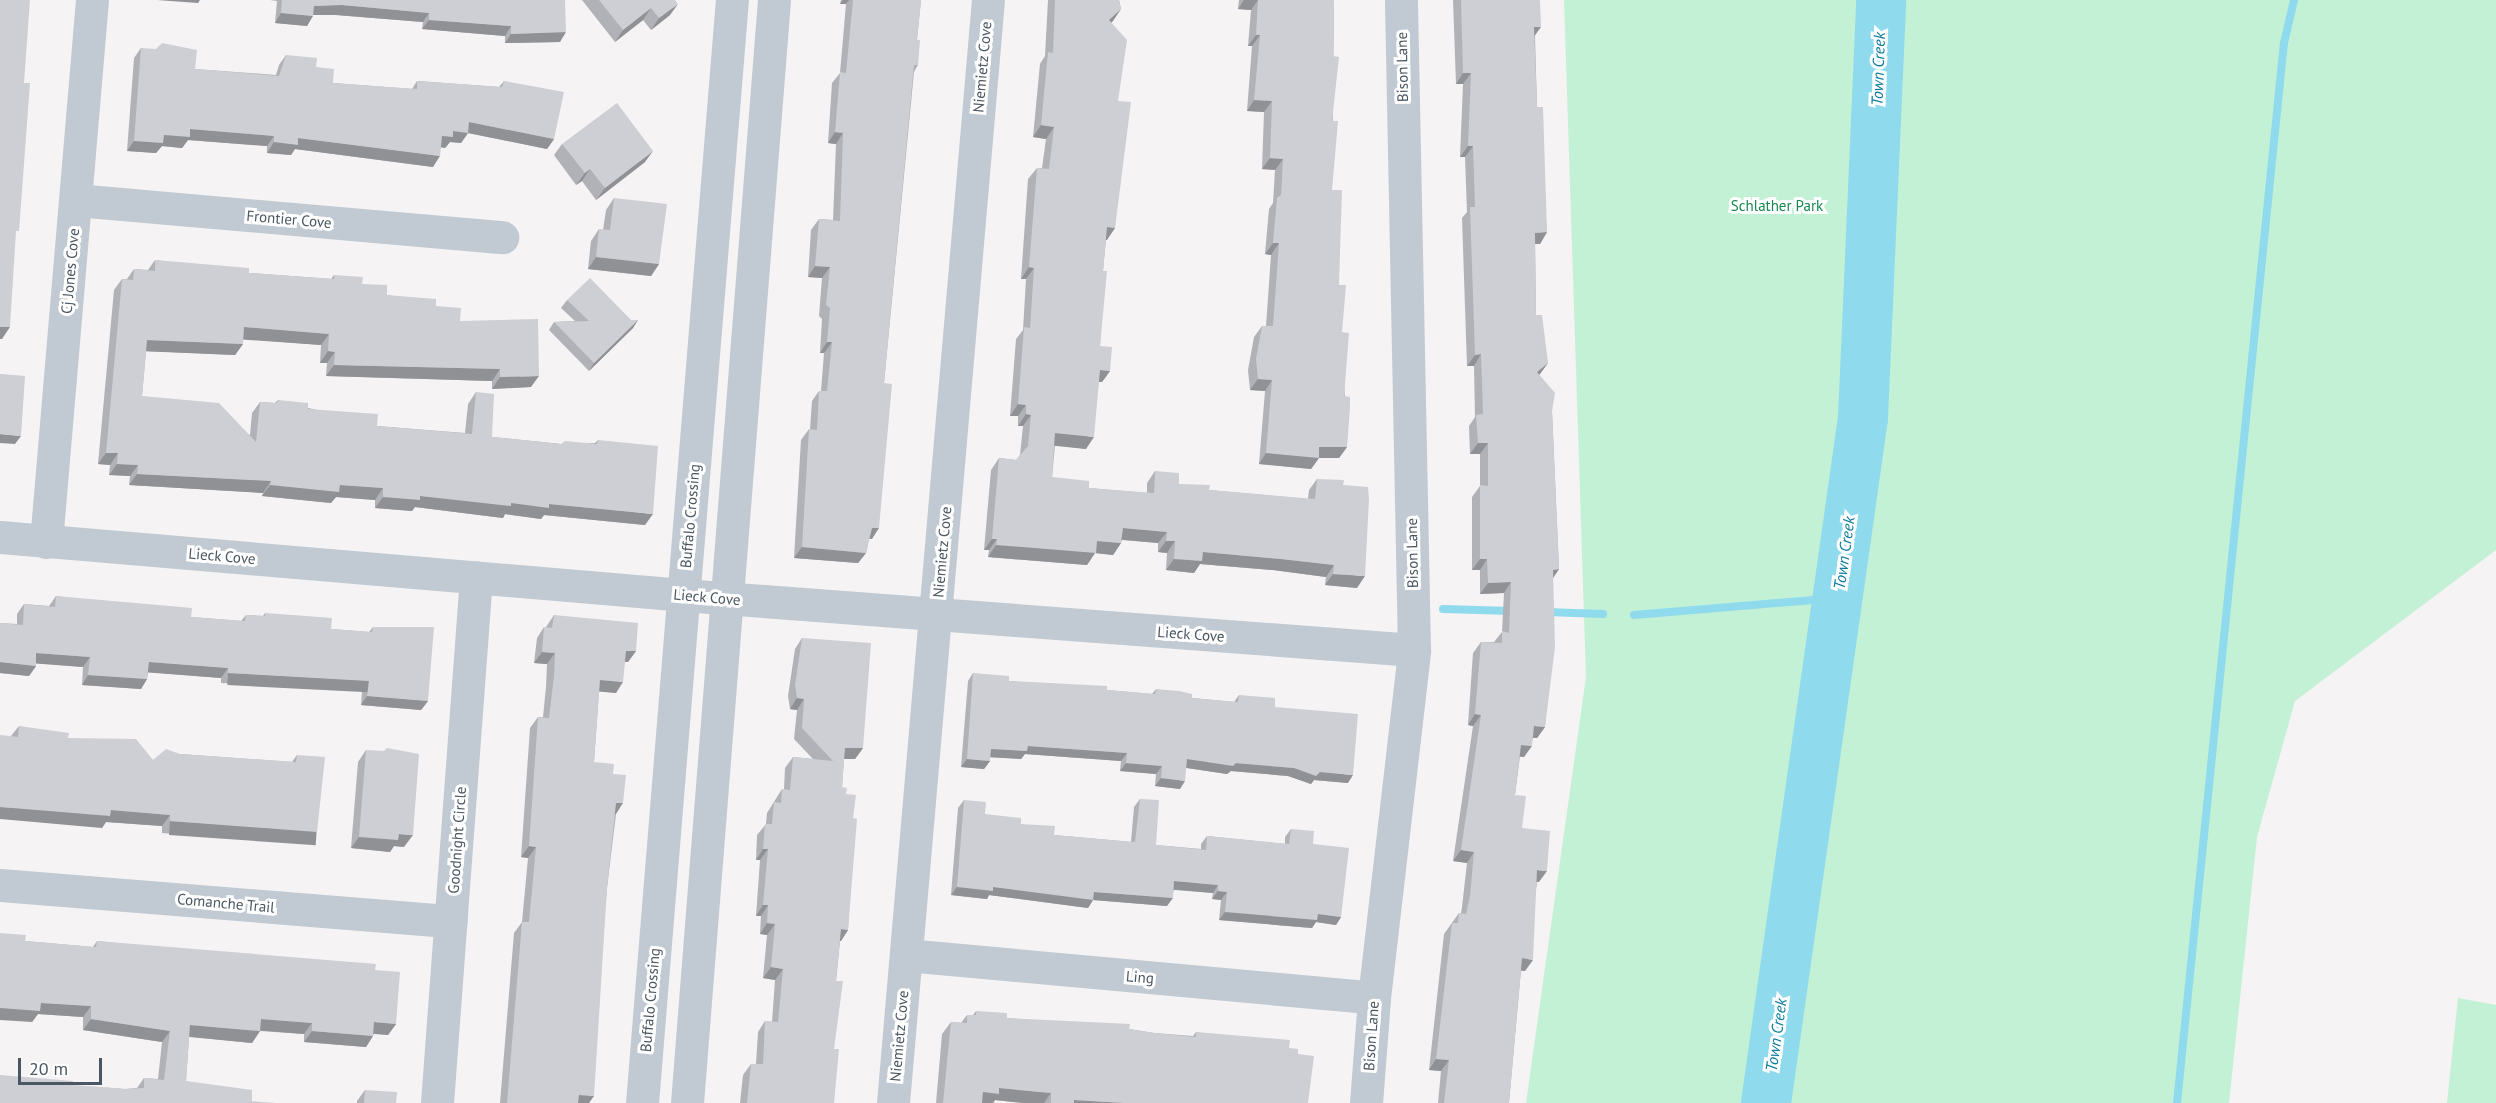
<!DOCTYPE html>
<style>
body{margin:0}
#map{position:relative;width:2496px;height:1103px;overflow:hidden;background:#f5f3f3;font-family:"PT Sans",sans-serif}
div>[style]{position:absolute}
.green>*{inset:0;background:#c3f1d5}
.stream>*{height:8px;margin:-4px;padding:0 4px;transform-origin:4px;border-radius:4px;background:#90daee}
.river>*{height:50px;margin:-25px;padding:0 25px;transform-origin:25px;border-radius:25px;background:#90daee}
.street>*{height:33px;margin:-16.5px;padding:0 16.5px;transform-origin:16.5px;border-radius:16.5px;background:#c1cad2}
.wall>*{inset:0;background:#b0b2b7}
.shaded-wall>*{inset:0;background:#909195;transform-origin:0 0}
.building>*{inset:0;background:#cdcfd5}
span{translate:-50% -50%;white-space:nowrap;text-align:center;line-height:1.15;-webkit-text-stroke:6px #fff;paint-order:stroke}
.street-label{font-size:15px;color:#4a5661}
.park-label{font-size:15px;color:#17864f}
.water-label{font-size:16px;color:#0c7c9b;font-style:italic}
.scale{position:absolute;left:18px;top:1058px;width:84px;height:27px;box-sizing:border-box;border:3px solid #4a5661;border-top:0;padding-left:8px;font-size:18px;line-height:21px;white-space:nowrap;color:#4a5661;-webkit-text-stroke:4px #fff;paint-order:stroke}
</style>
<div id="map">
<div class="green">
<i style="clip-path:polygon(1564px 0,2496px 0,2496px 550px,2295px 701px,2257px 837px,2229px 1103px,1526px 1103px,1586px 677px)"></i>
<i style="clip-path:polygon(2458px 998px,2496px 1005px,2496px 1103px,2447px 1103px)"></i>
</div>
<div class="stream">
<i style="left:1443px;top:609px;width:69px;rotate:1.7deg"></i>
<i style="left:1546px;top:612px;width:57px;rotate:2deg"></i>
<i style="left:1634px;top:615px;width:204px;rotate:-4.8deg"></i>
<i style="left:2177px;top:1103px;width:1065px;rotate:-84.24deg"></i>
<i style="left:2284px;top:43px;width:44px;rotate:-76.9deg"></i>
</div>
<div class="river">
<i style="left:1766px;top:1103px;width:692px;rotate:-81.94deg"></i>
<i style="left:1863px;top:418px;width:418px;rotate:-87.5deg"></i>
</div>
<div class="street">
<i style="left:76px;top:200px;width:428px;rotate:5deg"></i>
<i style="left:0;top:537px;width:685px;rotate:4.85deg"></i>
<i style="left:683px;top:595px;width:733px;rotate:4.3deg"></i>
<i style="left:46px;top:542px;width:544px;rotate:-85.15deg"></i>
<i style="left:0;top:885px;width:452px;rotate:4.6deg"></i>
<i style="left:906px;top:955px;width:470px;rotate:5.2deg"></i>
<i style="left:437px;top:1103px;width:527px;rotate:-85.76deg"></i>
<i style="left:642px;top:1103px;width:1107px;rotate:-85.34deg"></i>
<i style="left:687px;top:1103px;width:1106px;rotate:-85.49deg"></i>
<i style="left:893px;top:1103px;width:1107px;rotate:-85.08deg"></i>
<i style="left:1366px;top:1103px;width:105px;rotate:-85.6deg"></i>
<i style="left:1374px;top:998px;width:350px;rotate:-83.4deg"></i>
<i style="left:1414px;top:650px;width:650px;rotate:-91.15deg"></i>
</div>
<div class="wall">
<i style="clip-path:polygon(270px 0,565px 0,560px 42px,505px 43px,505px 36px,422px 29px,423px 22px,336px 15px,313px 15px,307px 26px,275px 23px,277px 1px)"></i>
<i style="clip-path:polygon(582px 0,675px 0,670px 15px,651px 30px,643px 20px,615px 42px)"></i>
<i style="clip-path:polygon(841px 0,921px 0,917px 40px,918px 65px,914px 72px,884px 383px,872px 539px,869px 539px,866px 553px,858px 563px,794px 558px,801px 440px,809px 429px,810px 429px,812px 401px,819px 391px,821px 391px,824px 353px,820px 353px,822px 319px,819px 316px,822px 278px,808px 277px,811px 230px,819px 219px,833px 220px,836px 144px,828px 143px,832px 83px,840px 73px,846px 4px,840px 4px)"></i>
<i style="clip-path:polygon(1048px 0,1119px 0,1121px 9px,1111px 22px,1118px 101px,1115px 228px,1106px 239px,1103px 271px,1100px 346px,1110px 371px,1102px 382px,1099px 382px,1086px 449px,1055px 445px,1052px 477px,1089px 488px,1147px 493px,1147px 483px,1155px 471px,1179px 484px,1209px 490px,1308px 499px,1309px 490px,1317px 479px,1343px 485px,1357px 588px,1325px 585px,1326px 577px,1273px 570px,1200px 564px,1194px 573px,1166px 570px,1167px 553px,1158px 552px,1158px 543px,1122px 540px,1121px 543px,1113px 555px,1095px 553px,1087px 565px,988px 557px,989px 550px,984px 550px,991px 470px,999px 458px,1016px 460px,1020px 455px,1023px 426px,1018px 426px,1018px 416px,1010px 416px,1016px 339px,1023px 330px,1026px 279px,1021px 279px,1028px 179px,1037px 168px,1042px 168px,1046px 139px,1033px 137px,1040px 64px,1045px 56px)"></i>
<i style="clip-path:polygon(1239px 0,1334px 0,1332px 190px,1342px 332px,1347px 447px,1339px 458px,1319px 458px,1311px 469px,1259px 464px,1265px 391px,1250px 390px,1248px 370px,1254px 337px,1262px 326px,1266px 326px,1271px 255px,1265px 254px,1269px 209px,1273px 203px,1275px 170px,1262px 169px,1264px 112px,1247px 111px,1252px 46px,1248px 46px,1251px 10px,1238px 9px)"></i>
<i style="clip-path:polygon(1453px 0,1540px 0,1535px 36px,1537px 107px,1547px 232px,1540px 244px,1535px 244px,1536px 315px,1548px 363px,1539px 375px,1552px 411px,1559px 569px,1553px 578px,1545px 727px,1537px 738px,1533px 738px,1524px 757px,1520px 756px,1515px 795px,1522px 828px,1539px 882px,1537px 882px,1525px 971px,1521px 970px,1509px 1103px,1438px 1103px,1441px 1071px,1429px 1070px,1444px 934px,1459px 913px,1461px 913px,1462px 907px,1467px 863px,1453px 861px,1473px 726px,1468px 725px,1473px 653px,1481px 642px,1494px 642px,1502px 632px,1504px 593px,1480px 594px,1480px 570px,1472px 570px,1472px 497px,1480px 486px,1480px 454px,1470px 454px,1469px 426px,1475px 417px,1474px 366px,1467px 366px,1462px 218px,1467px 212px,1465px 157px,1460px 157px,1463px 84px,1456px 84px)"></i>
<i style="clip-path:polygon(141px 48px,195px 69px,276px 75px,279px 65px,286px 55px,316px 67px,333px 83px,412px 89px,417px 81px,499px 87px,504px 81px,554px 139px,547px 149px,468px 133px,461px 143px,450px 142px,445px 148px,441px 147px,433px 167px,295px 149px,291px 155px,267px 153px,267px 146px,188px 140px,182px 148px,162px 146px,156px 153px,127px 151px,134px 58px)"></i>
<i style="clip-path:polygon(562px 144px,645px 162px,596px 200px,582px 181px,576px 185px,554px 155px)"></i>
<i style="clip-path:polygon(614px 198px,659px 264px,651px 276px,588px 269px,591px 241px,599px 229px,603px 230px,606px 210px)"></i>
<i style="clip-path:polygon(155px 260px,249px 273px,331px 279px,334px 275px,362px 284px,387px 295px,436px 306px,460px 321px,531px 387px,492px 389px,492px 381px,326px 376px,327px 363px,320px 363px,321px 345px,243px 339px,243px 344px,235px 355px,146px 351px,142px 396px,250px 435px,252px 413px,260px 402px,275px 403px,278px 400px,377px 426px,465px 433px,468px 404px,476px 392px,492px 437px,561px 444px,595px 443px,598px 440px,645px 525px,544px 515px,541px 519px,505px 514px,503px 518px,415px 507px,412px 511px,375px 508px,375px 500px,336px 497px,331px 503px,262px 496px,263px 493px,129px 485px,130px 476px,109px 475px,110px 465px,98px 464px,114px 290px,122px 279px,127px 279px,134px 269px,148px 270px)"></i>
<i style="clip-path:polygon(567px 300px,631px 320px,638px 320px,633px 328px,589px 371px,549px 330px,554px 322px,575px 321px,561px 308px)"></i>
<i style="clip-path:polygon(56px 596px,191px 617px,241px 621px,246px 615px,263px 616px,265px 613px,331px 629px,369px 632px,373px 627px,428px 701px,421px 710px,361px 705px,362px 691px,221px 683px,221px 678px,148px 672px,147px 679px,141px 689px,82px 685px,83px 667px,36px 663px,36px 666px,29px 676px,0 673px,0 623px,17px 624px,17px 614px,24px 604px,49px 606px)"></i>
<i style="clip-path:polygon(554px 615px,636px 651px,628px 662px,625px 662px,616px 693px,599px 691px,594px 762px,613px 774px,616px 814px,607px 888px,589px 1103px,500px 1103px,514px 933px,522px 922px,528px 858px,521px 857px,530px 728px,538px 717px,543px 717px,546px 687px,547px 664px,534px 663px,537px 638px,544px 627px,546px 627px)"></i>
<i style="clip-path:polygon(802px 638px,863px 748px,855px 759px,844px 759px,842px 787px,846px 794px,853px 818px,848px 930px,841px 941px,840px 941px,836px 981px,834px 1049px,834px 1103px,740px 1103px,743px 1075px,751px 1064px,756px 1064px,758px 1032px,765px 1021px,772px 1022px,775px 980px,763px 978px,767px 935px,760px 934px,761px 916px,756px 916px,760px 860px,756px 860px,757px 835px,766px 824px,767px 813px,782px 789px,784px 790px,785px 768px,793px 757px,813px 759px,794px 739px,797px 710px,790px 709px,788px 696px,795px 649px)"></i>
<i style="clip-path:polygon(973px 673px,1009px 681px,1152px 694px,1156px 689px,1192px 698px,1234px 702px,1239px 695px,1275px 707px,1348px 783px,1314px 780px,1311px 784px,1288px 776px,1231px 771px,1227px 774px,1186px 768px,1180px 789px,1155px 786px,1156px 774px,1120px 771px,1121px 761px,1025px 754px,1021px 759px,990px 757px,990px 761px,984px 769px,961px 767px,968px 681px)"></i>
<i style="clip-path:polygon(19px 726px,153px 760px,180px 754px,292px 762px,297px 755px,309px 844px,162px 833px,162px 826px,106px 822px,102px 828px,11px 736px)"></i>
<i style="clip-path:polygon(366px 750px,404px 847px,394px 846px,390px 852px,351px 848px,358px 762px)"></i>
<i style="clip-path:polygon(1140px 799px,1156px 845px,1201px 849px,1201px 844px,1207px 836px,1285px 844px,1285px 837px,1291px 829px,1313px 844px,1341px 917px,1336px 925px,1316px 922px,1312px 928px,1219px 920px,1221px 900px,1212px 899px,1213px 893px,1174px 890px,1167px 906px,1093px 900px,1088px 908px,989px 895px,987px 899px,951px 895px,958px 808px,964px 800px,985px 814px,1021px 824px,1054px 835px,1131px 842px,1134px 807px)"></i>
<i style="clip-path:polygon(25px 941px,93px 947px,97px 941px,375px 970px,396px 1024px,388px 1035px,374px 1034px,366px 1047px,304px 1042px,304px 1034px,260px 1031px,252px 1043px,189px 1037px,186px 1081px,252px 1101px,73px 1085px,125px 1089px,137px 1088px,144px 1078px,158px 1079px,162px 1042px,83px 1030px,83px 1017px,38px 1014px,32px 1022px)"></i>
<i style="clip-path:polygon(976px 1011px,1007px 1018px,1129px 1029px,1154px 1033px,1193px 1036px,1196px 1032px,1289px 1048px,1298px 1054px,1308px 1103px,1024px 1103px,995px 1100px,993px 1103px,936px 1103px,942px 1034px,951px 1022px,961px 1023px,967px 1015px,973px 1015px)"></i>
<i style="clip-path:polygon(365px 1090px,396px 1103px,357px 1103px,357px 1101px)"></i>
</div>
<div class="shaded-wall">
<i style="clip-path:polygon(157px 0,200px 0,198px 3px)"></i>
<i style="clip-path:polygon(843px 0,849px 0,846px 4px,840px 4px)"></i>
<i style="clip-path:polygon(1244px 0,1258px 0,1251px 10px,1238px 9px)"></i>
<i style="clip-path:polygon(678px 4px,670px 15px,651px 30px,659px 18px)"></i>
<i style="clip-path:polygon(342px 5px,429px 13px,423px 22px,336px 15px,308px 15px,314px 6px)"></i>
<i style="clip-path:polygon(651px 8px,643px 20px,615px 42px,623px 30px)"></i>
<i style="clip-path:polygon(1121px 9px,1113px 21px,1101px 32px,1109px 20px)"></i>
<i style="clip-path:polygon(281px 13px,313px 16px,307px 26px,275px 23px)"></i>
<i style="clip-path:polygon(429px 20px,511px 26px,505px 36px,422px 29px)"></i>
<i style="clip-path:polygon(1534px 27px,1541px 27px,1533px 38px)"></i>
<i style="clip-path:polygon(566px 32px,560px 42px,505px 43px,511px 34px)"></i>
<i style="clip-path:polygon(1256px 35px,1260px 35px,1252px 46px,1248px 46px)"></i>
<i style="clip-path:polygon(1463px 73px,1471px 73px,1463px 84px,1456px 84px)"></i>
<i style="clip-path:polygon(1254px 100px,1272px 101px,1264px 112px,1247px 111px)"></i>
<i style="clip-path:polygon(469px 122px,554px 139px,547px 149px,468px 133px,461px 143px,450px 142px,445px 148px,435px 146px,442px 136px)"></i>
<i style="clip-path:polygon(1041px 125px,1054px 127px,1046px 139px,1033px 137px)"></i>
<i style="clip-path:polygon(190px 129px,274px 136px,267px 146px,188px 140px,182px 148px,162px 146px,156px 153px,127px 151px,134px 141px)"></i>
<i style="clip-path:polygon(835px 132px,843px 133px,836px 144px,828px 143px)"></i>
<i style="clip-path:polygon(298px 138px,440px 156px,433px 167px,295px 149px,291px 155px,267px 153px,274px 142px)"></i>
<i style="clip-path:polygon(1468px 146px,1473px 146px,1465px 157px,1460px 157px)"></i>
<i style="clip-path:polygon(653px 151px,645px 162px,596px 200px,605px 188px)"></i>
<i style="clip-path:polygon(1270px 158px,1283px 159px,1275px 170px,1262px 169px)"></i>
<i style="clip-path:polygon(590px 169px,582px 181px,576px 185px,585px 173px)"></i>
<i style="clip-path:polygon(1107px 227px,1115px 228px,1107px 240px,1099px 239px)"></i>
<i style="clip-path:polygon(1547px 232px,1540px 244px,1527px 244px,1535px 233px)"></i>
<i style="clip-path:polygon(1273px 243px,1279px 243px,1271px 255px,1265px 254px)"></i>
<i style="clip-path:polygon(596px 257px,659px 264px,651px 276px,588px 269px)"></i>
<i style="clip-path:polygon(815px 266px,830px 267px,822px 278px,808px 277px)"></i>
<i style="clip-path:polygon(1029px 267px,1034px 268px,1026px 279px,1021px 279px)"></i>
<i style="clip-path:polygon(638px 320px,633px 328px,589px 371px,594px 363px)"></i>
<i style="clip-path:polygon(0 327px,10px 327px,2px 339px,0 339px)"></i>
<i style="clip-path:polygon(244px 327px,329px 334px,321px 345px,236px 339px)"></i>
<i style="clip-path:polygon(147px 340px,243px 344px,235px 355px,139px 351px)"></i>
<i style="clip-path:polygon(827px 342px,832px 342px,824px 353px,820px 353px)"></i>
<i style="clip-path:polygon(328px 351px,335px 352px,327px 363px,320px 363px)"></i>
<i style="clip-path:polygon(1481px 354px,1474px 366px,1467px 366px,1475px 355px)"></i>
<i style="clip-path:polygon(1548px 363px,1540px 374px,1529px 383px,1537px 372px)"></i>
<i style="clip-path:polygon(334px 365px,500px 369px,492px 381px,326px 376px)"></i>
<i style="clip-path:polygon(1100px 370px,1110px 371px,1102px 382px,1092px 382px)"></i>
<i style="clip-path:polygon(539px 376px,531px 387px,492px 389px,500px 377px)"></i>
<i style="clip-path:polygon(1258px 379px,1272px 380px,1265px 391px,1250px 390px)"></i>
<i style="clip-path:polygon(1018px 404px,1026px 405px,1018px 416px,1010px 416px)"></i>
<i style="clip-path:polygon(1026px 414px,1031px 415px,1023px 426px,1018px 426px)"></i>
<i style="clip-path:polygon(1055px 433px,1094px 437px,1086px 449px,1047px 445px)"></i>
<i style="clip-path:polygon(0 434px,21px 436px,15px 444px,0 443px)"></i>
<i style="clip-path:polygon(1478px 443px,1488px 443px,1480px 454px,1470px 454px)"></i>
<i style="clip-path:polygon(1319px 447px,1347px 447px,1339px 458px,1319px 458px,1311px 469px,1259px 464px,1266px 453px)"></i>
<i style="clip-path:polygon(106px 453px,118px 453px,110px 465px,98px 464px)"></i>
<i style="clip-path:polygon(117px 464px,138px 465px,130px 476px,109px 475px)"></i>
<i style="clip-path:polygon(137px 474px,271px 481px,263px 493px,129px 485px)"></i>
<i style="clip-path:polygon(270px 485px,340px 485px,383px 488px,375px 500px,336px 497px,331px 503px,262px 496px)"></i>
<i style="clip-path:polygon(420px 496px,511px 503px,549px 504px,653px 514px,645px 525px,544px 515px,541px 519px,505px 514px,503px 518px,415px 507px,412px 511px,375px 508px,383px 497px)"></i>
<i style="clip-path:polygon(872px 528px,879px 528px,872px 539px,864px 538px)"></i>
<i style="clip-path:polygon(1123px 528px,1167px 532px,1158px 543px,1114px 539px)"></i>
<i style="clip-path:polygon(992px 539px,997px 539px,989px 550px,984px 550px)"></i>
<i style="clip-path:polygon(1097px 541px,1121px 543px,1113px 555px,1095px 553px,1087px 565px,988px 557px,996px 545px)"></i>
<i style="clip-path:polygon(1166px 541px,1175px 541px,1167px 553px,1158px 552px)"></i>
<i style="clip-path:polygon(802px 547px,866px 553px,858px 563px,794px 558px)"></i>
<i style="clip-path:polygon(1203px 552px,1281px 559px,1334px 565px,1326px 577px,1273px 570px,1200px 564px,1194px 573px,1166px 570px,1174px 559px)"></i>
<i style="clip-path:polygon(1480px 559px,1487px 559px,1480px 570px,1472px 570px)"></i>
<i style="clip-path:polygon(1559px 569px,1551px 581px,1553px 570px)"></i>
<i style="clip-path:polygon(1333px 574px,1365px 576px,1357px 588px,1325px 585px)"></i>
<i style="clip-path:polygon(1511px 582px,1504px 593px,1480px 594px,1488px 583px)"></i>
<i style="clip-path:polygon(626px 651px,636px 651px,628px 662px,618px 662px)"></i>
<i style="clip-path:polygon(542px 652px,555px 653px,547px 664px,534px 663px)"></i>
<i style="clip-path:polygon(36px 653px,90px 657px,83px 667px,29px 663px)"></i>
<i style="clip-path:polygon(0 662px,36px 666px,29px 676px,0 673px)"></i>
<i style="clip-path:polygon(149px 662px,228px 668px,221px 678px,142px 672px)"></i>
<i style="left:228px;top:673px;width:141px;height:12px;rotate:3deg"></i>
<i style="clip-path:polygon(88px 675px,147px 679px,141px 689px,82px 685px)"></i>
<i style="clip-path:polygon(600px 680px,623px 682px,616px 693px,593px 691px)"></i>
<i style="clip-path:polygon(367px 696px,428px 701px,421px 710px,361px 705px)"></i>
<i style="clip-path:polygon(797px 698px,804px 699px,797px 710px,790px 709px)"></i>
<i style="clip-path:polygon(1475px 714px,1481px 715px,1473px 726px,1468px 725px)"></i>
<i style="clip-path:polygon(1534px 726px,1545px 727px,1537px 738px,1526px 737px)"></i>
<i style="clip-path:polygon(1521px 745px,1532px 746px,1524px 757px,1513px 756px)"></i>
<i style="clip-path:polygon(1028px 746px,1127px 753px,1121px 761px,1025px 754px,1021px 759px,985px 757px,991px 749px)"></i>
<i style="clip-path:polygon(845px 748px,863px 748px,855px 759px,837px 759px)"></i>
<i style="clip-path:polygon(967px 759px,990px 761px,984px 769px,961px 767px)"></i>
<i style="clip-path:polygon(1187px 759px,1294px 768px,1320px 772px,1353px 775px,1348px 783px,1314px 780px,1311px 784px,1288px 776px,1231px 771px,1227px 774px,1181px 767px)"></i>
<i style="clip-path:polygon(1126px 763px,1162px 766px,1156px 774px,1120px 771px)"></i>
<i style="clip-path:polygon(1161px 778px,1185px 781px,1180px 789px,1155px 786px)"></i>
<i style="clip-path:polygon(616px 803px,623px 803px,616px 814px,609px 814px)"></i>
<i style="clip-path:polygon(0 807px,111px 810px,170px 815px,162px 826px,106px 822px,102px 828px,0 819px)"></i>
<i style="left:170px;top:821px;width:147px;height:14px;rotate:4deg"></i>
<i style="clip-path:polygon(399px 834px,413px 835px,404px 847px,394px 846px,390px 852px,351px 848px,359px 837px)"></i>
<i style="clip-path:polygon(529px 846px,536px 847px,528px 858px,521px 857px)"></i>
<i style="clip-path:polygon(763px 849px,768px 849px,760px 860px,756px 860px)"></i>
<i style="clip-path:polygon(1461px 850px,1474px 852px,1467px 863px,1453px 861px)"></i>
<i style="clip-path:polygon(1537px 870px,1547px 871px,1539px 882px,1529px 881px)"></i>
<i style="clip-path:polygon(1174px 881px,1218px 885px,1213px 893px,1169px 889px)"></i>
<i style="clip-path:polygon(957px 887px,993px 887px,1094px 892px,1173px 898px,1167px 906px,1093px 900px,1088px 908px,989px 895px,987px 899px,951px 895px)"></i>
<i style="clip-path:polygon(1218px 891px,1227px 892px,1221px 900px,1212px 899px)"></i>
<i style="clip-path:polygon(763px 905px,768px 905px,761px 916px,756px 916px)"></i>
<i style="clip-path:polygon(1225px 912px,1318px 914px,1341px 917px,1336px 925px,1316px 922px,1312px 928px,1219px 920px)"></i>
<i style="clip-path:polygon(767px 923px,775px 924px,767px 935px,760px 934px)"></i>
<i style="clip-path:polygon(841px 929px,848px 930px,841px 941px,833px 940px)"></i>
<i style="clip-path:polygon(1522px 958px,1533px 960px,1525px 971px,1515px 970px)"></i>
<i style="clip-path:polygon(771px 967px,783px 969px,775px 980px,763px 978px)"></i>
<i style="clip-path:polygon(41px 1003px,91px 1006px,83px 1017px,38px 1014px,32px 1022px,0 1020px,0 1008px)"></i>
<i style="clip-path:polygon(91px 1019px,170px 1031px,162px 1042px,83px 1030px)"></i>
<i style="clip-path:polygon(261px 1019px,312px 1023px,304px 1034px,253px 1030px)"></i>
<i style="clip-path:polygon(374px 1022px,396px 1024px,388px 1035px,366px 1033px)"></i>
<i style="clip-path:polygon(190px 1025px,260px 1031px,252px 1043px,182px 1036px)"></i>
<i style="clip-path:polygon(312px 1031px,373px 1036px,366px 1047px,304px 1042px)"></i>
<i style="clip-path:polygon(1436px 1059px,1449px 1060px,1441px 1071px,1429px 1070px)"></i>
<i style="clip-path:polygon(999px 1088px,1051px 1093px,1044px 1103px,1024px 1103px,995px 1100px,993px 1103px,976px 1103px,983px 1092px)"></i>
<i style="clip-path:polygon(579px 1095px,594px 1096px,589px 1103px,573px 1103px)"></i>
<i style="clip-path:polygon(1074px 1100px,1125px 1103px,1072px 1103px)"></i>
</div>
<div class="building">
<i style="clip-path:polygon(0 0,30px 0,24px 83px,30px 83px,19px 231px,16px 231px,10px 327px,0 327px)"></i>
<i style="clip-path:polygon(282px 0,565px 0,566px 32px,511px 34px,511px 26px,429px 20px,429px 13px,342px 5px,314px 6px,313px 16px,281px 13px)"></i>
<i style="clip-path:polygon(599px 0,675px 0,678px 4px,659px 18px,651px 8px,623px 30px)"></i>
<i style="clip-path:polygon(853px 0,921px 0,917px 40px,920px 40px,918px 65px,914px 65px,884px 383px,892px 384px,879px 528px,872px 528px,866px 553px,802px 547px,809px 429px,817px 430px,819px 391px,827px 391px,832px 342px,827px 342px,830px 308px,826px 305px,830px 267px,815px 266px,819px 219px,840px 221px,843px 133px,835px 132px,840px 72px,846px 73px)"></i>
<i style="clip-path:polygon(1055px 0,1119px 0,1121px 9px,1109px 20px,1127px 40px,1118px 101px,1131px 102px,1115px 228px,1107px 227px,1103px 271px,1107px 271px,1100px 346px,1112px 347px,1110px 371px,1100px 370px,1094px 437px,1055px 433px,1052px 477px,1089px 481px,1089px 488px,1154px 493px,1155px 471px,1179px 473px,1179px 484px,1210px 485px,1209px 490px,1315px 499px,1317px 479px,1344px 480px,1343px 485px,1368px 487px,1369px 499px,1365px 576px,1333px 574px,1334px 565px,1281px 559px,1203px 552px,1202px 561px,1174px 559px,1175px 541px,1166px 541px,1167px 532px,1123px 528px,1121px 543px,1097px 541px,1096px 553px,996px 545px,997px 539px,992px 539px,999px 458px,1016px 460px,1028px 446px,1031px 415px,1026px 414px,1026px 405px,1018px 404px,1024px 327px,1030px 328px,1034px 268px,1029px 267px,1037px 168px,1049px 169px,1054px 127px,1041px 125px,1048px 52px,1053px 53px)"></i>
<i style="clip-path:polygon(1258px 0,1334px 0,1333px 56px,1339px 57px,1332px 121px,1338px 121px,1332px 190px,1342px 190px,1339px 285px,1346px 285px,1342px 332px,1349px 333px,1344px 396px,1350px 397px,1350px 408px,1347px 447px,1319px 447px,1319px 458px,1266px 453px,1272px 380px,1258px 379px,1256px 359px,1262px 326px,1273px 326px,1279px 243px,1273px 243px,1277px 198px,1281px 195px,1283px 159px,1270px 158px,1272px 101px,1254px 100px,1260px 35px,1256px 35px)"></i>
<i style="clip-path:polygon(1461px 0,1540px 0,1541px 27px,1534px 27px,1537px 107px,1543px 107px,1547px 232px,1535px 233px,1536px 315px,1542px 315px,1548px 363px,1537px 372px,1555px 393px,1552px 411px,1559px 569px,1553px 570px,1555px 647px,1545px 727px,1534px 726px,1532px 746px,1521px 745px,1515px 795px,1526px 796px,1522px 828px,1550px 831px,1547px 871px,1537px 870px,1533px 960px,1522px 958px,1509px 1103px,1444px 1103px,1449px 1060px,1436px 1059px,1452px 923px,1458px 923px,1459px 913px,1466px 914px,1470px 896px,1474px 852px,1461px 850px,1481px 715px,1475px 714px,1481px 642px,1502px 643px,1502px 631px,1509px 633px,1511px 582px,1488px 583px,1487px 559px,1480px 559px,1480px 485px,1488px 486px,1488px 443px,1478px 443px,1476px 415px,1483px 414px,1481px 354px,1475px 355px,1470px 207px,1475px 207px,1473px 146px,1468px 146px,1471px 73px,1463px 73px)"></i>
<i style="clip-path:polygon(162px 43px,197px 50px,195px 69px,279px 76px,286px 55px,317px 58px,316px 67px,334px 69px,333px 83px,417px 89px,417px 81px,502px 87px,504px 81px,564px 92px,554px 139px,469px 122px,468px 133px,453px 131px,453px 137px,442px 136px,440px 156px,298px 138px,298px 145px,274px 142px,274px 136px,190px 129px,190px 137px,164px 135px,163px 143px,134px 141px,141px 48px,156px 49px)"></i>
<i style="clip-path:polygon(617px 103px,653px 151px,605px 188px,590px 169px,585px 173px,562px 144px)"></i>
<i style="clip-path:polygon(614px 198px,667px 204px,659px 264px,596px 257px,599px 229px,610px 230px)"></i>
<i style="clip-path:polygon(155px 260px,249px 268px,249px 273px,334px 279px,334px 275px,363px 277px,362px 284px,387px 285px,387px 295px,436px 299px,436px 306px,461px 308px,460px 321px,538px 319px,539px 376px,500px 377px,500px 369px,334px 365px,335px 352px,328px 351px,329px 334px,244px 327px,243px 344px,147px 340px,142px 396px,219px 403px,256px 442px,260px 402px,277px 403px,278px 400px,308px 403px,308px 409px,378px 414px,377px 426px,472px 434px,476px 392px,494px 394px,492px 437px,561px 444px,565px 441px,597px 444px,598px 440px,658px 446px,653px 514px,549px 504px,549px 508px,511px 503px,511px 506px,420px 496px,420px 500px,383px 497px,383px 488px,340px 485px,339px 492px,270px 485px,271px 481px,137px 474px,138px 465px,117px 464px,118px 453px,106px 453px,122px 279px,133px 280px,134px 269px,155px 271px)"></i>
<i style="clip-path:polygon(590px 278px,631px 320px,638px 320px,594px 363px,554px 322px,589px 321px,567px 300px)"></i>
<i style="clip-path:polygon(0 374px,25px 376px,21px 436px,0 434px)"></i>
<i style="clip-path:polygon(56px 596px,192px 608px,191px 617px,245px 621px,246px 615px,265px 616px,265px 613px,332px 618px,331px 629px,372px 632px,373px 627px,434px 627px,428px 701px,367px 696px,369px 681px,228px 673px,228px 668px,149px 662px,147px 679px,88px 675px,90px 657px,36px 653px,36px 666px,0 662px,0 623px,23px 625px,24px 604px,55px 607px)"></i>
<i style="clip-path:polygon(554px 615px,638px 623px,636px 651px,626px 651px,623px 682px,600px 680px,594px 762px,614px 764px,613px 774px,626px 775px,623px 803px,616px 803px,607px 888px,594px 1096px,579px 1095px,578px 1103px,507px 1103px,522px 922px,529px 922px,536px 847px,529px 846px,538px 717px,549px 718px,554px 676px,555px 653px,542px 652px,544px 627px,552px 628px)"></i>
<i style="clip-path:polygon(802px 638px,871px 643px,863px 748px,845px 748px,842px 787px,847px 788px,846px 794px,856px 795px,853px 818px,857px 819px,848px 930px,841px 929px,836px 981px,843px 981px,834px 1049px,839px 1049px,834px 1103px,747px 1103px,751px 1064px,763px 1064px,765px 1021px,778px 1022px,783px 969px,771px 967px,775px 924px,767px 923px,768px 905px,763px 905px,768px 849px,763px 849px,765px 824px,772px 824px,774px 802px,781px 803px,782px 789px,790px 790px,793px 757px,833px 761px,802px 728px,804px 699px,797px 698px,795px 685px)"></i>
<i style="clip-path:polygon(973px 673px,1009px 676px,1009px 681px,1107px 686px,1107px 690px,1155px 694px,1156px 689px,1179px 691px,1192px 694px,1192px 698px,1238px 702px,1239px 695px,1275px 698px,1275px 707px,1358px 714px,1353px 775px,1320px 772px,1316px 776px,1294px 768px,1236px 763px,1233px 766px,1187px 759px,1185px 781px,1161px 778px,1162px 766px,1126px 763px,1127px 753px,1028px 746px,1027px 751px,991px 749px,990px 761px,967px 759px)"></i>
<i style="clip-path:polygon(19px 726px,69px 733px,68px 738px,136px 739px,153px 760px,166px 749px,180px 754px,296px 762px,297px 755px,325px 757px,317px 832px,170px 821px,170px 815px,111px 810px,110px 816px,0 807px,0 735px,18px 737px)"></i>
<i style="clip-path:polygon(387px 748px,419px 754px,413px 835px,399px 834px,398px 840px,359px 837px,366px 750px,384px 751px)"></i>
<i style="clip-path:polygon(1140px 799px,1159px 800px,1156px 845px,1206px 850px,1207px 836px,1289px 844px,1291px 829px,1314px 831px,1313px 844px,1349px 848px,1341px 917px,1318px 914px,1317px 920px,1225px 912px,1227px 892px,1218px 891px,1218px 885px,1174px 881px,1173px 898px,1094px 892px,1093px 900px,993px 887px,993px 891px,957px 887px,964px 800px,986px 802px,985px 814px,1021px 818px,1021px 824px,1055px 826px,1054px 835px,1135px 842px)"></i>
<i style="clip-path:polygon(0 933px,26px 935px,25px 941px,96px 947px,97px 941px,376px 964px,375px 970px,400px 972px,396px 1024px,374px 1022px,373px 1036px,312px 1031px,312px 1023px,261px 1019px,260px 1031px,190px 1025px,186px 1081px,252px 1090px,252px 1101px,276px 1103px,0 1103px,0 1075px,73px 1081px,73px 1085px,125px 1089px,144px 1088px,144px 1078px,164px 1080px,170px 1031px,91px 1019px,91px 1006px,41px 1003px,40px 1011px,0 1008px)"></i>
<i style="clip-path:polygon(976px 1011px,1007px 1013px,1007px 1018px,1130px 1024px,1129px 1029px,1154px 1033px,1196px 1037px,1196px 1032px,1290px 1040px,1289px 1048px,1298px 1049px,1298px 1054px,1314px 1056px,1308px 1103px,1125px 1103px,1074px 1100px,1074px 1103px,1051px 1103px,1051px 1093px,999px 1088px,999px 1094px,983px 1092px,982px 1103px,943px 1103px,951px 1022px,967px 1023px,967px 1015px,976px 1015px)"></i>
<i style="clip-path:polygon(365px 1090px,397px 1092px,396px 1103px,364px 1103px)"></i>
</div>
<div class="street-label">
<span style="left:982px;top:67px;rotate:-85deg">Niemietz Cove</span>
<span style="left:1402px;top:67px;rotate:-91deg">Bison Lane</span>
<span style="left:289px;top:219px;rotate:5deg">Frontier Cove</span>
<span style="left:70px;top:271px;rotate:-85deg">Cj Jones Cove</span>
<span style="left:690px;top:516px;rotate:-85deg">Buffalo Crossing</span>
<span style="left:942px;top:552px;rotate:-85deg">Niemietz Cove</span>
<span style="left:1412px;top:553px;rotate:-91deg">Bison Lane</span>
<span style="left:222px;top:556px;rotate:5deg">Lieck Cove</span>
<span style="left:707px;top:597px;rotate:5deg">Lieck Cove</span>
<span style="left:1191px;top:634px;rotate:4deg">Lieck Cove</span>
<span style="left:457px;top:840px;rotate:-86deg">Goodnight Circle</span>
<span style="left:226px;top:903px;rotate:5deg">Comanche Trail</span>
<span style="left:1140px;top:977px;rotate:5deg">Ling</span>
<span style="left:650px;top:1000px;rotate:-85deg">Buffalo Crossing</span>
<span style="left:899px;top:1036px;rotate:-85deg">Niemietz Cove</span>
<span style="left:1371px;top:1036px;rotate:-86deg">Bison Lane</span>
</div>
<div class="park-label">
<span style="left:1777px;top:206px">Schlather Park</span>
</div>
<div class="water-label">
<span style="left:1878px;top:69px;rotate:-88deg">Town Creek</span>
<span style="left:1844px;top:553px;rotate:-82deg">Town Creek</span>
<span style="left:1776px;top:1035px;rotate:-82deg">Town Creek</span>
</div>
<div class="scale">20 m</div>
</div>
